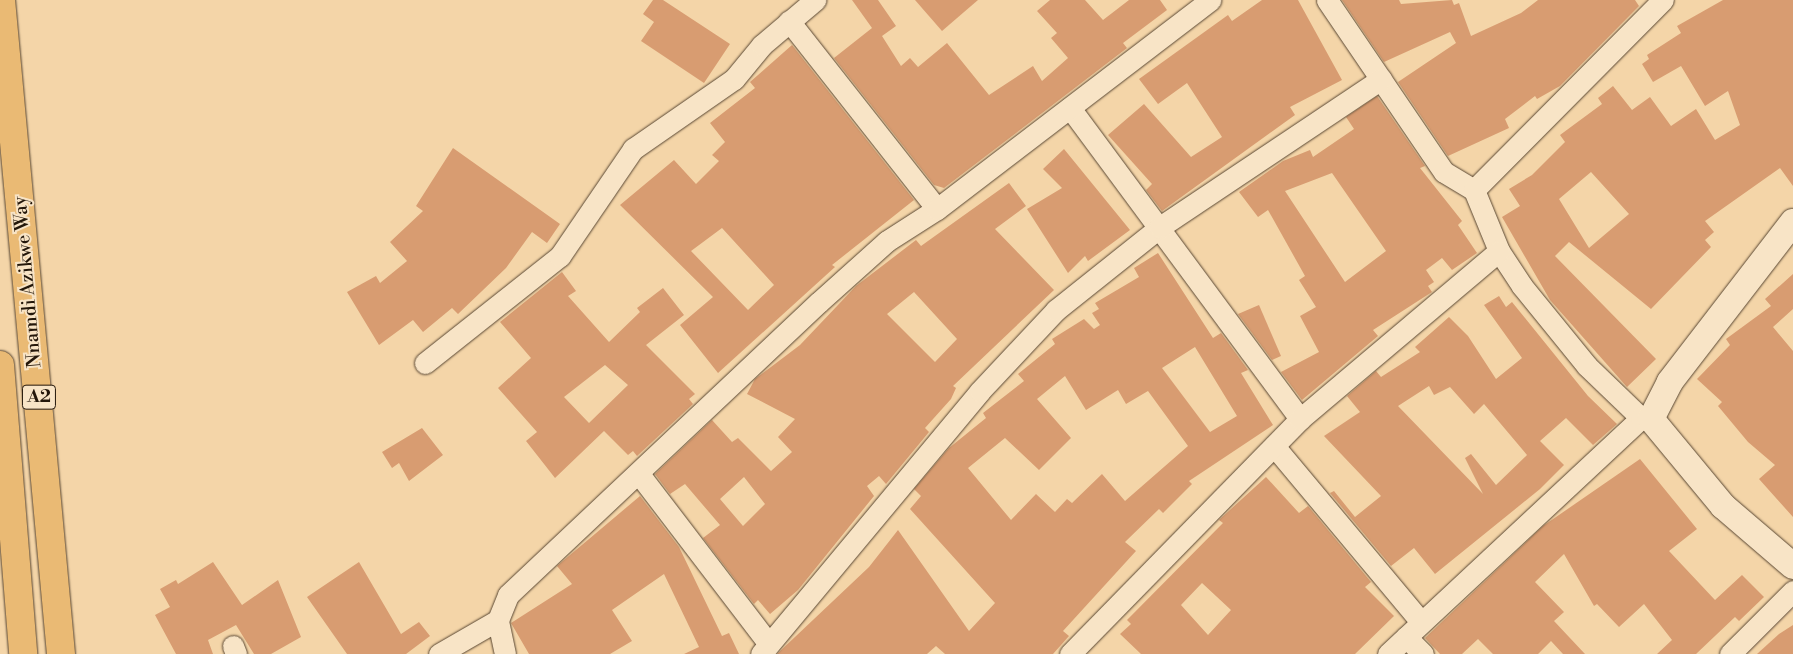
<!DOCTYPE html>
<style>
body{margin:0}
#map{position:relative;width:1793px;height:654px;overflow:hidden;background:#f4d5a8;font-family:"Libre Bodoni",serif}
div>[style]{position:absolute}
.building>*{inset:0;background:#d89c71}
.roads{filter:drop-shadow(0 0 1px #584632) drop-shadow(0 0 1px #584632)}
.minor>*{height:21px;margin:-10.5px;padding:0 10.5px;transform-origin:10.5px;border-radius:10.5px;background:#f8e4c6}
.tertiary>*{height:26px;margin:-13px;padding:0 13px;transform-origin:13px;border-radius:13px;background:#f8e4c6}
.trunk>*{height:28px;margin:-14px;padding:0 14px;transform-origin:14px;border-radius:14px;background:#eaba74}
span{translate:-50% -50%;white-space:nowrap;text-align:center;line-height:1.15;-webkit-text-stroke:4px #f8e4c6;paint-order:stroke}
.shield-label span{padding:1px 4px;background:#f8e4c6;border:1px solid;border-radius:4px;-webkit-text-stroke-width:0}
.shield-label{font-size:18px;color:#24170a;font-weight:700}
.street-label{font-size:19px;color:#24170a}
</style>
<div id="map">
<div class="building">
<i style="clip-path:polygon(653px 0,663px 0,730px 44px,704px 83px,641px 41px,654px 22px,643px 14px)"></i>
<i style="clip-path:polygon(852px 0,878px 0,896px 26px,882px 36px,901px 66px,910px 58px,918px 67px,947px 43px,989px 95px,1033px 66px,1042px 81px,1068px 58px,1051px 38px,1057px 33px,1037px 11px,1050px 0,1085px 0,1103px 20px,1129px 0,1160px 0,1167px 10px,1123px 43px,1127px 48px,944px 188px,934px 185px,834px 58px,872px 28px)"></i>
<i style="clip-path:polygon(915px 0,978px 0,942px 31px)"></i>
<i style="clip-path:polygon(1262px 0,1298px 0,1342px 80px,1290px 107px,1295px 115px,1162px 211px,1146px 190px,1152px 184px,1108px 135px,1144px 104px,1191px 157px,1222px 137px,1187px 83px,1158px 104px,1139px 79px,1228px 15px,1232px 21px)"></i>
<i style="clip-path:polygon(1342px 0,1399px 0,1401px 4px,1452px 0,1454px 5px,1459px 3px,1471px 36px,1521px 13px,1538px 0,1635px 0,1639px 6px,1560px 86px,1537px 99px,1535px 96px,1505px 119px,1509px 128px,1448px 156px,1398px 82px,1456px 43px,1450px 32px,1384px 62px)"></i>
<i style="clip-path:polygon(evenodd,1723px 0,1793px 0,1793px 186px,1780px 168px,1705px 221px,1714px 232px,1705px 240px,1711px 247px,1651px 309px,1569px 242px,1555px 256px,1656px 359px,1627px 387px,1550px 300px,1502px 217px,1520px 206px,1509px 189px,1532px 175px,1565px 142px,1560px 135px,1602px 104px,1598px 98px,1613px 86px,1632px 110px,1650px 97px,1671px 126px,1696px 109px,1715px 140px,1740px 125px,1728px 91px,1705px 106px,1681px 66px,1653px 82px,1642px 64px,1649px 59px,1647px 55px,1681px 33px,1677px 26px,1723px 0,1591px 172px,1629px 214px,1589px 248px,1559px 199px,1591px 172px)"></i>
<i style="clip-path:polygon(evenodd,792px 45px,914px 200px,832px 265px,835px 267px,718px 373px,680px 325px,713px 297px,620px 205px,674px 160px,696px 184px,719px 161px,712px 155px,725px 142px,710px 123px,755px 88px,750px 82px,792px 45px,722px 228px,774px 285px,748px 310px,691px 251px,722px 228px)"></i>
<i style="clip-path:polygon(evenodd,1377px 96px,1425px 166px,1420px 168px,1462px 221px,1458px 225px,1477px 253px,1452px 270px,1442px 258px,1426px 270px,1434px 282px,1428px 286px,1432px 292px,1373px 330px,1378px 336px,1302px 400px,1281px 372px,1319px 352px,1300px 316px,1316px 307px,1299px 280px,1305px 276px,1268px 210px,1258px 217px,1239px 192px,1283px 161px,1310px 150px,1313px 157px,1354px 129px,1346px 117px,1377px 96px,1332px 173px,1386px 251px,1345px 282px,1285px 191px,1332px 173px)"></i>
<i style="clip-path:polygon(453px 148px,560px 224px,547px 243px,532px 232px,506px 268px,458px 314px,452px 308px,423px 332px,413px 320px,379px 345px,347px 292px,376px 276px,380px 283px,407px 261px,390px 242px,423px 211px,416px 206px)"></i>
<i style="clip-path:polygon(1064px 149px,1130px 230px,1088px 261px,1085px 256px,1068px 273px,1027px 209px,1062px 188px,1043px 169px)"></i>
<i style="clip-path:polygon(evenodd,1009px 183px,1026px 206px,995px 229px,1054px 290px,953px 386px,956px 388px,951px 399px,925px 428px,929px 432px,886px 484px,879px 476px,867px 486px,874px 496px,798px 590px,770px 614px,758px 600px,754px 604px,703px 538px,720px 525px,685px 484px,670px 494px,655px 474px,712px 420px,732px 442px,738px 438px,771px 471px,792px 452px,778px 437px,795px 419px,747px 394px,755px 379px,800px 345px,856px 286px,916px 240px,921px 246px,1009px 183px,914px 292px,957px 339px,935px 362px,887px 314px,914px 292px,1009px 183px,744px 477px,765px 504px,743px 526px,720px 499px,744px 477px)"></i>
<i style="clip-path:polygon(evenodd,1158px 253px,1213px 338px,1221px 333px,1248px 370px,1241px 373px,1273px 425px,1189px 481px,1192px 484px,1163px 513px,1159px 509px,1125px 542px,1136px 551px,1063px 631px,1069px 636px,1053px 654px,945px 654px,936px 646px,927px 654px,777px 654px,869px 567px,898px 530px,969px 631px,995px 603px,910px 509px,921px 496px,914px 489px,949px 448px,986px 418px,983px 413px,1024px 381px,1018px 374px,1055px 344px,1052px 339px,1084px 319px,1094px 329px,1100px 325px,1092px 313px,1099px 309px,1095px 303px,1139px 277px,1134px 268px,1158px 253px,1195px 347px,1237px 416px,1210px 432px,1162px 368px,1195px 347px,1158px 253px,1065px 376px,1086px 410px,1118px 390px,1126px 404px,1148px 391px,1188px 446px,1125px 501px,1102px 474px,1072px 503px,1067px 499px,1055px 512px,1036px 494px,1011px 520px,968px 468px,1005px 438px,1039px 470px,1071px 438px,1037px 399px,1065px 376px)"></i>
<i style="clip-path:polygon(evenodd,562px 272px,576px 291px,568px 296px,609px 342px,640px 312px,637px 308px,663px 288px,684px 315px,646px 345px,695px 394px,689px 399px,693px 404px,637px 456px,633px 451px,628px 455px,604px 431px,555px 478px,526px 441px,537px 432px,498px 388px,531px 358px,500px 322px,562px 272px,605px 365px,628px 385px,589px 423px,564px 397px,605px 365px)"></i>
<i style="clip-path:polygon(1793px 274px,1793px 309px,1773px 327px,1793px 351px,1793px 517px,1759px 479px,1775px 465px,1748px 442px,1718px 406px,1722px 402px,1697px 379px,1730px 345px,1726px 339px,1771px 306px,1765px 299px)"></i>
<i style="clip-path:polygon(evenodd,1499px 296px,1506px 307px,1512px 302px,1588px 396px,1617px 424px,1593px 445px,1566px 418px,1540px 441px,1564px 465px,1540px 489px,1435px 574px,1414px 548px,1391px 566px,1330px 493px,1334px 491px,1355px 517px,1381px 496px,1324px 436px,1360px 412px,1347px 396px,1376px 371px,1381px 377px,1420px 352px,1415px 347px,1449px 317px,1468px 336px,1496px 379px,1522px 358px,1484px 305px,1499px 296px,1429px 386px,1434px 395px,1450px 387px,1474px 414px,1484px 404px,1527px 455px,1496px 485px,1471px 454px,1465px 458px,1483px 494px,1398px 406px,1429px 386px)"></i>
<i style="clip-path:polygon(1259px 305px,1281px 356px,1272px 360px,1238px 314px)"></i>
<i style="clip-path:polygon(422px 428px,443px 455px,409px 481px,399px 463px,392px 468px,382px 452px)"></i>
<i style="clip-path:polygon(1640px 459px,1697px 529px,1669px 551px,1715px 600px,1742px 575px,1764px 597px,1739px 621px,1735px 617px,1696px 654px,1657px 654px,1672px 640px,1644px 604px,1619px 627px,1597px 604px,1594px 606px,1564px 554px,1535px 582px,1564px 612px,1554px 621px,1585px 654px,1563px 654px,1551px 641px,1538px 654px,1493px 654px,1478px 639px,1462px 654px,1440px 654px,1425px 638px,1543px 526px)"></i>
<i style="clip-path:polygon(evenodd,1266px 477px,1299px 513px,1308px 506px,1371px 582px,1365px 587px,1394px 616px,1355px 654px,1141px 654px,1120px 634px,1131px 624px,1127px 620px,1223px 523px,1219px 520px,1266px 477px,1202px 583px,1231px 610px,1208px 635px,1181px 605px,1202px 583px)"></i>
<i style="clip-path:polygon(640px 496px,679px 547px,722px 636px,729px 633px,739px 654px,684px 654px,699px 647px,664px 574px,612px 610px,632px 641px,610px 654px,529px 654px,511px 623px,572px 584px,557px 566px)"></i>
<i style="clip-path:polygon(213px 562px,242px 605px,278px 580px,301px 637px,271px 654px,254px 654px,236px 625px,208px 640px,213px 654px,176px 654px,155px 615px,170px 607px,160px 589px,176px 580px,178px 584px)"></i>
<i style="clip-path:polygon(359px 562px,401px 634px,419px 622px,430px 636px,406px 654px,347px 654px,307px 597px)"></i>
<i style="clip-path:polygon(1793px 625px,1793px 654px,1757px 654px,1779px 634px)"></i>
</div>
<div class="roads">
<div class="minor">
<i style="left:1327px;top:0;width:208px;rotate:55.8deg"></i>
<i style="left:1444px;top:172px;width:35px;rotate:31deg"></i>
<i style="left:1474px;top:190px;width:66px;rotate:67.7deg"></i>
<i style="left:1499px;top:251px;width:42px;rotate:56.7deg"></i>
<i style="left:1522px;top:286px;width:103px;rotate:50.9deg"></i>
<i style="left:1587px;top:366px;width:75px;rotate:43.9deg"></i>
<i style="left:789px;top:21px;width:239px;rotate:51.8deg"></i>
<i style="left:1070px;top:108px;width:387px;rotate:53.5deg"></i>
<i style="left:1474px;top:190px;width:268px;rotate:-45.2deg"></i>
<i style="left:425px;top:363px;width:172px;rotate:-38.4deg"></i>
<i style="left:560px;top:256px;width:130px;rotate:-55.7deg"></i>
<i style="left:633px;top:149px;width:123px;rotate:-34.7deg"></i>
<i style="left:734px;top:79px;width:44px;rotate:-50.5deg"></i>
<i style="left:762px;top:45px;width:70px;rotate:-40.3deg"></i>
<i style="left:1274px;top:446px;width:229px;rotate:50.1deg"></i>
<i style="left:639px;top:474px;width:213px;rotate:52.6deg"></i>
<i style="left:1406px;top:637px;width:24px;rotate:45deg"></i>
<i style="left:233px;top:646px;width:9px;rotate:69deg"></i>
<i style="left:439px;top:654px;width:68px;rotate:-30deg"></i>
<i style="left:505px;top:654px;width:35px;rotate:-102deg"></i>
<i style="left:498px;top:620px;width:27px;rotate:-68deg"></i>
<i style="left:508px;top:595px;width:427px;rotate:-43.3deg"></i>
<i style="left:819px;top:302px;width:91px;rotate:-41.9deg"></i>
<i style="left:887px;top:241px;width:59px;rotate:-32.6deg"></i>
<i style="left:937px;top:209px;width:344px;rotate:-37.4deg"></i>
<i style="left:761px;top:654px;width:342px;rotate:-50.2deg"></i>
<i style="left:980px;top:391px;width:111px;rotate:-46.8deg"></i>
<i style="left:1056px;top:310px;width:133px;rotate:-38.6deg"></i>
<i style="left:1160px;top:227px;width:266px;rotate:-33.8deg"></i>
<i style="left:1070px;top:654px;width:329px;rotate:-45.6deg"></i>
<i style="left:1300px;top:419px;width:260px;rotate:-40.2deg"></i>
<i style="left:1388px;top:654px;width:346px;rotate:-43deg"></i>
<i style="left:1641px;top:418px;width:10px;rotate:6deg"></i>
<i style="left:1730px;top:654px;width:89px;rotate:-45deg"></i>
</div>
<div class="tertiary">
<i style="left:1793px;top:222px;width:202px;rotate:127.6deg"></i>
<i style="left:1670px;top:382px;width:42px;rotate:117.2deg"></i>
<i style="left:1651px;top:419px;width:113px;rotate:50.4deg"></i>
<i style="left:1723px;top:506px;width:92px;rotate:40.6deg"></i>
</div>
<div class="trunk">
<i style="left:1px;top:0;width:657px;rotate:84.76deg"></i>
<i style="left:0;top:365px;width:290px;rotate:85.4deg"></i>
</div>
</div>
<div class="shield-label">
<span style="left:39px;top:397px">A2</span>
</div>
<div class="street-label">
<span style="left:28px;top:282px;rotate:-95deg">Nnamdi Azikwe Way</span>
</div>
</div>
